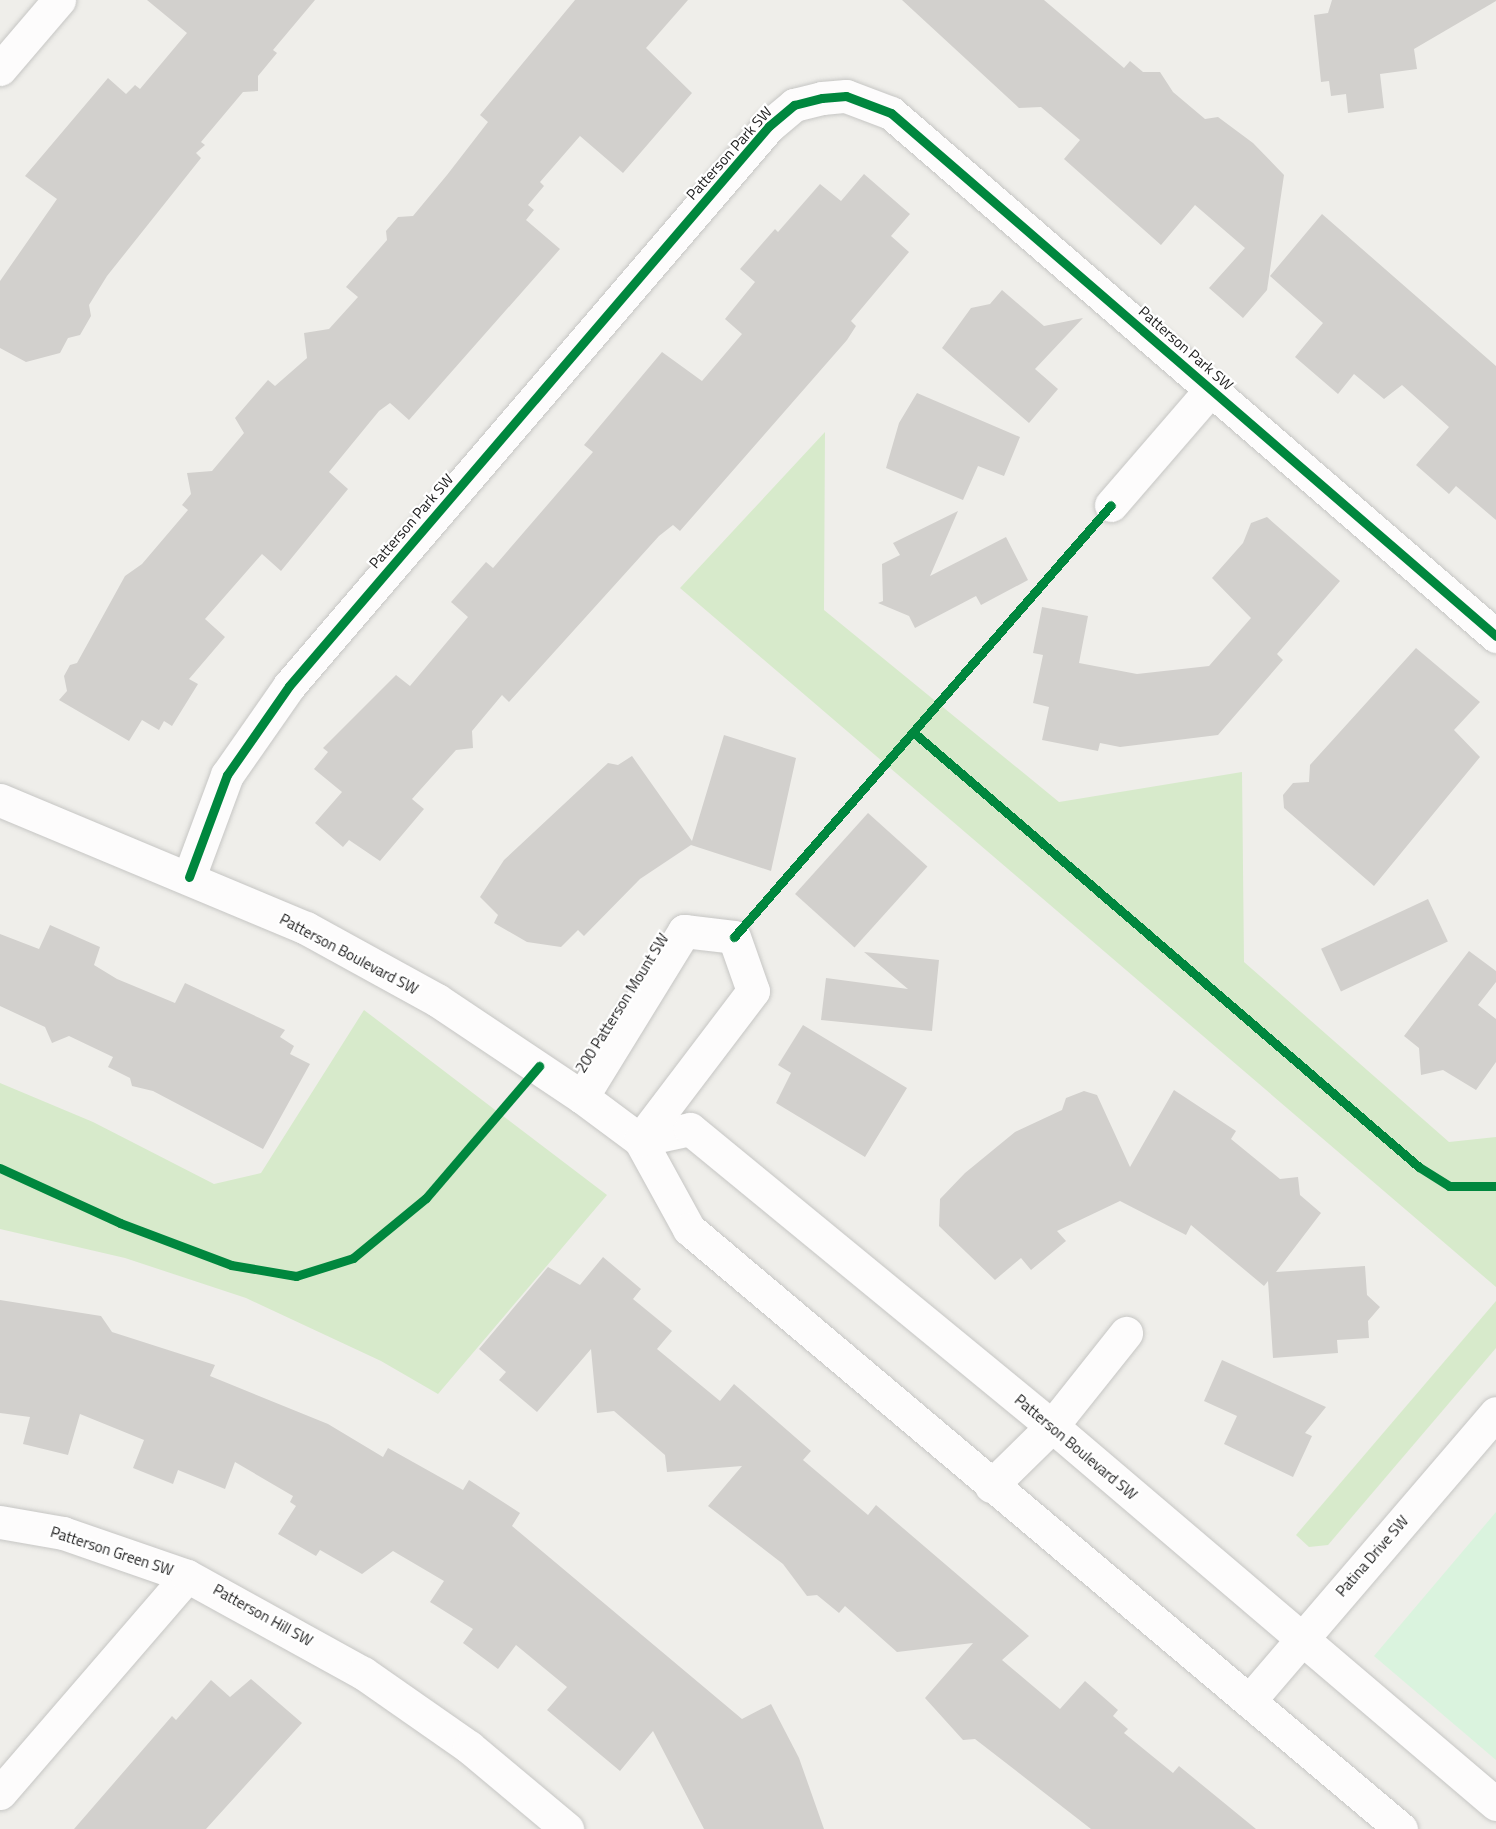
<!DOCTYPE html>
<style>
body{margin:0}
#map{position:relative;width:1496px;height:1829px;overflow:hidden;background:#efeeea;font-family:"Titillium Web",sans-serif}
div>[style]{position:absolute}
.grass>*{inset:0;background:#d7eacb}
.park>*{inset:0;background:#daf3de}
.building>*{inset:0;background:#d2d0cd;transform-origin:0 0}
.roads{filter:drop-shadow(0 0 2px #c6c6c4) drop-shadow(0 0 2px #c6c6c4)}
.minor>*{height:33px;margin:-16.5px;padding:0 16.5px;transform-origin:16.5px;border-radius:16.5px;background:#fdfcfc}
.cycleway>*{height:9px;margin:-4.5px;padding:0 4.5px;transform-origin:4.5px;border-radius:4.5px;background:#00873e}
span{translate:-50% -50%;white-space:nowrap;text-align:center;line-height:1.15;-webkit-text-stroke:4.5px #fff;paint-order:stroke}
.street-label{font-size:15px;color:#212121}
</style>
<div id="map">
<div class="grass">
<i style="clip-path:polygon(825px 432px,824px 610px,1059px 802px,1242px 772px,1244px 962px,1449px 1142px,1496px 1137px,1496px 1287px,680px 588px)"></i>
<i style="clip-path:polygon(364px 1010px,607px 1195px,438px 1394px,381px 1361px,246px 1298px,125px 1258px,0 1229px,0 1083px,93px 1122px,214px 1184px,261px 1173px)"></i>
<i style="clip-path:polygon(1496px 1301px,1496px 1348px,1328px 1545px,1309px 1547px,1296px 1535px)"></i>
</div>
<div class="park">
<i style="clip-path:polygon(1496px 1512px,1496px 1760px,1374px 1656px)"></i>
</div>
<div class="building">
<i style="clip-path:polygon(147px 0,315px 0,273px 50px,277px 53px,258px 76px,258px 91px,243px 92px,201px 142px,205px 145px,196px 153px,201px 158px,107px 276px,89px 305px,91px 316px,80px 335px,68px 338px,60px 353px,26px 362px,0 348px,0 281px,57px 199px,25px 176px,108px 78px,126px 94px,135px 85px,140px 89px,187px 33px)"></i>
<i style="clip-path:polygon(575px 0,688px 0,646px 48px,692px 93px,623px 173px,580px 136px,540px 182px,544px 186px,528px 205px,534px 210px,526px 220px,560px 249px,409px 420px,390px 403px,379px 411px,329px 472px,348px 489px,281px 571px,262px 554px,205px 619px,225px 637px,189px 679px,198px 684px,172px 726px,164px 721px,159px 730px,142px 720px,129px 741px,59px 700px,67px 691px,64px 676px,70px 665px,77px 663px,125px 576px,142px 564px,188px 510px,182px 505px,191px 494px,187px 473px,212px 471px,244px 433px,235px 418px,268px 380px,275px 386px,307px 358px,304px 333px,329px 329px,358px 297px,346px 287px,387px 240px,386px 231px,398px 217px,413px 216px,447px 175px,488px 122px,480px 115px)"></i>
<i style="clip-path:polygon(902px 0,1044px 0,1124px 68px,1130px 61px,1143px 72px,1160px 72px,1173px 92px,1205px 119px,1218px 117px,1253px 143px,1284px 175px,1267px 290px,1243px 318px,1209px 288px,1245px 248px,1195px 205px,1161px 245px,1064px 159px,1080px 140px,1041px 107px,1019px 108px)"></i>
<i style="clip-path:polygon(1332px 0,1496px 0,1496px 1px,1414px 49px,1417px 69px,1380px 74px,1384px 108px,1348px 113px,1346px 94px,1331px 96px,1329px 81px,1321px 82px,1314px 15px,1328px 13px)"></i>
<i style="clip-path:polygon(864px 174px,910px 214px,891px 236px,909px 252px,851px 321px,856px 326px,847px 340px,680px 531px,673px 525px,659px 536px,509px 702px,502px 695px,472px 731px,473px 748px,456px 750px,412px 799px,424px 809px,380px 861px,349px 840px,343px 847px,315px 823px,342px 792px,314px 769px,328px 752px,323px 748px,396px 675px,410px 686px,468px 617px,451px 602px,486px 562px,493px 568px,593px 452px,584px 445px,662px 352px,702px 381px,742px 334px,725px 319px,755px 282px,740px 269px,775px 229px,778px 232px,820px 184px,841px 201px)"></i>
<i style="clip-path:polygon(1322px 214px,1496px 366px,1496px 520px,1456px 486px,1449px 494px,1416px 465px,1449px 427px,1402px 385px,1384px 399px,1354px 374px,1338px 394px,1295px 357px,1323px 323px,1270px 276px)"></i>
<i style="clip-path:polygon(1002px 290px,1044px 326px,1083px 318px,1035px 369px,1058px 389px,1029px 423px,942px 348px,971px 308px,990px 304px)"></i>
<i style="clip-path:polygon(917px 393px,1020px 437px,1004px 476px,978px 466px,963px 500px,886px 468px,899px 423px)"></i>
<i style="clip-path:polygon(958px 511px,930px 576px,1006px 537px,1028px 580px,981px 605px,976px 596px,915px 628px,909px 616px,878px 603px,883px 601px,882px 564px,900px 555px,893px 543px)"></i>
<i style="clip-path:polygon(1267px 517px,1340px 581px,1277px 654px,1283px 660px,1218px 735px,1120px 747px,1100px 743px,1098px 751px,1042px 740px,1049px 707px,1033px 703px,1043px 655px,1033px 653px,1042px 607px,1088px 616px,1079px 663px,1137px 674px,1209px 666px,1251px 618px,1212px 578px,1243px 543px,1251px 523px)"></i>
<i style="clip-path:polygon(1416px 648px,1480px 702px,1454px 730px,1480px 757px,1374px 886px,1284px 808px,1283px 795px,1293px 783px,1309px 782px,1310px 765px)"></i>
<i style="clip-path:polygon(724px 735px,796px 758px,771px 871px,691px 845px,640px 879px,584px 936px,578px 930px,561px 947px,527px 942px,494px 923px,498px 915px,480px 897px,504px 860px,608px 763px,618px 765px,632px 756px,692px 841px)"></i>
<i style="left:868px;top:813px;width:80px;height:109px;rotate:42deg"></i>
<i style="left:1428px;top:899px;width:47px;height:118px;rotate:65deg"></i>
<i style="clip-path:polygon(50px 925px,100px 947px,94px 965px,117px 979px,175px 1003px,185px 983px,285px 1030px,280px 1037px,294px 1046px,290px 1054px,310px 1064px,263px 1149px,153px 1091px,132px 1086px,130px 1078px,108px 1067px,113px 1057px,69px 1036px,52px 1043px,45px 1027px,0 1006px,0 934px,39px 949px)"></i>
<i style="clip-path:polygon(1469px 951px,1496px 971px,1496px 982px,1478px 1005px,1496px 1019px,1496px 1062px,1476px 1090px,1443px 1070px,1421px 1075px,1419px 1048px,1404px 1036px)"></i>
<i style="clip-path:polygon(864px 952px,939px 960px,932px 1031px,821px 1020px,826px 978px,908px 989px)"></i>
<i style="clip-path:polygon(803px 1025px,907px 1088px,865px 1157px,776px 1103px,791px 1073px,778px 1065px)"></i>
<i style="clip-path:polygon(1174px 1090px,1236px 1131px,1231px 1139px,1280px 1179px,1298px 1177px,1300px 1195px,1321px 1213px,1276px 1272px,1365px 1266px,1367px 1295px,1380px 1307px,1368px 1321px,1369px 1338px,1337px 1340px,1338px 1353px,1273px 1358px,1268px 1281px,1264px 1286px,1191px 1225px,1186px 1235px,1120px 1201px,1057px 1231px,1066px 1241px,1031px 1270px,1021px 1258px,995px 1280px,939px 1226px,940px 1199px,965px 1173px,1015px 1132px,1062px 1110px,1066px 1098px,1084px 1091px,1097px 1095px,1130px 1167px)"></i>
<i style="clip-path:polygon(603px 1257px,641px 1289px,633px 1299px,672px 1331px,657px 1349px,720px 1401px,734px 1384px,811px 1451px,803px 1460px,868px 1515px,876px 1505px,1029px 1636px,1002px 1660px,1060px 1709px,1085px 1681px,1118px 1710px,1113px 1716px,1128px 1729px,1124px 1733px,1173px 1773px,1179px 1766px,1256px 1829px,1091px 1829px,975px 1739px,963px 1740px,925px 1698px,973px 1643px,897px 1652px,845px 1606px,839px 1613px,817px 1595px,807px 1596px,783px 1564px,708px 1506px,742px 1466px,667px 1472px,665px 1455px,614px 1411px,597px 1413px,591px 1349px,537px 1412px,499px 1380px,506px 1372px,479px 1349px,548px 1267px,580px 1285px)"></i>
<i style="clip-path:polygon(0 1300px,101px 1316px,112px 1332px,215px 1365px,210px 1376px,328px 1424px,383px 1457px,388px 1448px,463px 1490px,469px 1480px,520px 1513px,512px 1526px,742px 1719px,771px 1704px,799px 1758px,824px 1829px,704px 1829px,653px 1731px,620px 1771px,547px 1710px,567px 1687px,516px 1645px,498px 1669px,463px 1643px,473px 1629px,430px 1602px,444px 1581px,393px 1551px,362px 1574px,320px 1550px,316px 1556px,278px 1534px,296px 1506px,290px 1502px,293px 1496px,235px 1462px,225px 1489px,178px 1470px,173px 1484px,133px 1468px,144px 1440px,80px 1414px,68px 1455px,23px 1444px,30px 1417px,0 1413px)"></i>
<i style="clip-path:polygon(1222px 1360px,1326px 1407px,1305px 1433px,1312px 1436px,1293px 1477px,1224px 1444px,1237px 1416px,1204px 1401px)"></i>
<i style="clip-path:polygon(251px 1679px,302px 1723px,206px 1829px,74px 1829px,172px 1716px,176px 1720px,211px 1680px,230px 1697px)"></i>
</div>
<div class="roads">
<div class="minor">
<i style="left:0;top:69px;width:91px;rotate:-49.5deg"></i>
<i style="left:1111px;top:505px;width:153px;rotate:-49.2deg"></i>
<i style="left:0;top:800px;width:332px;rotate:22.7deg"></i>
<i style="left:306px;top:928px;width:149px;rotate:28.8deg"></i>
<i style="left:437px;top:1000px;width:174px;rotate:33.8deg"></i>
<i style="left:582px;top:1097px;width:72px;rotate:36.6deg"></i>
<i style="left:640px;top:1140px;width:102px;rotate:61.2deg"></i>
<i style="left:689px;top:1229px;width:931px;rotate:40.12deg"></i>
<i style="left:189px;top:877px;width:109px;rotate:-69.6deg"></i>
<i style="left:227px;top:775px;width:108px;rotate:-55.1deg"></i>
<i style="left:289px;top:686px;width:738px;rotate:-49.4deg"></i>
<i style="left:769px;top:126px;width:33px;rotate:-40deg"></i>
<i style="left:794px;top:105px;width:29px;rotate:-14deg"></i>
<i style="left:822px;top:98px;width:24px;rotate:-5deg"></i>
<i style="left:846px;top:96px;width:48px;rotate:20.7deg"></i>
<i style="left:891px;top:113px;width:800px;rotate:40.84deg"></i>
<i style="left:582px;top:1097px;width:195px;rotate:-58.4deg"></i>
<i style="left:684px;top:931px;width:50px;rotate:6.8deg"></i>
<i style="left:734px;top:937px;width:57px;rotate:70.6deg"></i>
<i style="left:753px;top:991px;width:187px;rotate:127.2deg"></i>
<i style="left:640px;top:1140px;width:51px;rotate:-12.4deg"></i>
<i style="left:690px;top:1129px;width:468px;rotate:39.4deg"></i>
<i style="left:1052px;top:1426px;width:583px;rotate:40.41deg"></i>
<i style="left:991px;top:1486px;width:86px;rotate:-44.5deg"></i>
<i style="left:1052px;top:1426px;width:119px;rotate:-51.5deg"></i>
<i style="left:0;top:1522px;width:64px;rotate:9.9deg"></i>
<i style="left:63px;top:1533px;width:131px;rotate:19.1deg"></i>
<i style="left:1249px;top:1701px;width:379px;rotate:-49.4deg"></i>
<i style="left:0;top:1793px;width:286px;rotate:-49.2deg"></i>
<i style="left:187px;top:1576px;width:201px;rotate:28.9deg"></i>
<i style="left:363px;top:1673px;width:129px;rotate:34.9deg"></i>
<i style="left:469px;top:1747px;width:128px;rotate:39.9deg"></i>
</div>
</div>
<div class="cycleway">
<i style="left:913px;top:732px;width:667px;rotate:40.69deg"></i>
<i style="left:1419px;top:1167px;width:36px;rotate:32deg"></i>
<i style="left:1449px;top:1186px;width:47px"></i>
<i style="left:189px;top:877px;width:109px;rotate:-69.6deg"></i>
<i style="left:227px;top:775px;width:108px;rotate:-55.1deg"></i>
<i style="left:289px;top:686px;width:738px;rotate:-49.4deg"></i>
<i style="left:769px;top:126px;width:33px;rotate:-40deg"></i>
<i style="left:794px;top:105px;width:29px;rotate:-14deg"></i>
<i style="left:822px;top:98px;width:24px;rotate:-5deg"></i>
<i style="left:846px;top:96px;width:48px;rotate:20.7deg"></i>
<i style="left:891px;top:113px;width:800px;rotate:40.84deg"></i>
<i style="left:734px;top:937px;width:573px;rotate:-48.89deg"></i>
<i style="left:0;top:1168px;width:132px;rotate:24.6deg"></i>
<i style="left:120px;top:1223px;width:119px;rotate:20.7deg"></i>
<i style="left:231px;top:1265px;width:66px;rotate:9.6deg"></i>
<i style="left:296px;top:1276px;width:60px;rotate:-17.5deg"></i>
<i style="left:353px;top:1258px;width:94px;rotate:-39.4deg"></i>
<i style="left:426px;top:1198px;width:174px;rotate:-49.4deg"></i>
</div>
<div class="street-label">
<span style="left:729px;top:153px;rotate:-48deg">Patterson Park SW</span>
<span style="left:1186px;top:348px;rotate:41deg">Patterson Park SW</span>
<span style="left:411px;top:521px;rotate:-49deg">Patterson Park SW</span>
<span style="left:349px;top:954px;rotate:28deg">Patterson Boulevard SW</span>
<span style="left:622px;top:1003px;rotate:-58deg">200 Patterson Mount SW</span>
<span style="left:1076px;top:1447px;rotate:40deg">Patterson Boulevard SW</span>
<span style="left:112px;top:1551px;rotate:18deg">Patterson Green SW</span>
<span style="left:1372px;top:1556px;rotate:-49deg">Patina Drive SW</span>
<span style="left:263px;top:1615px;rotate:29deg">Patterson Hill SW</span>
</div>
</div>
